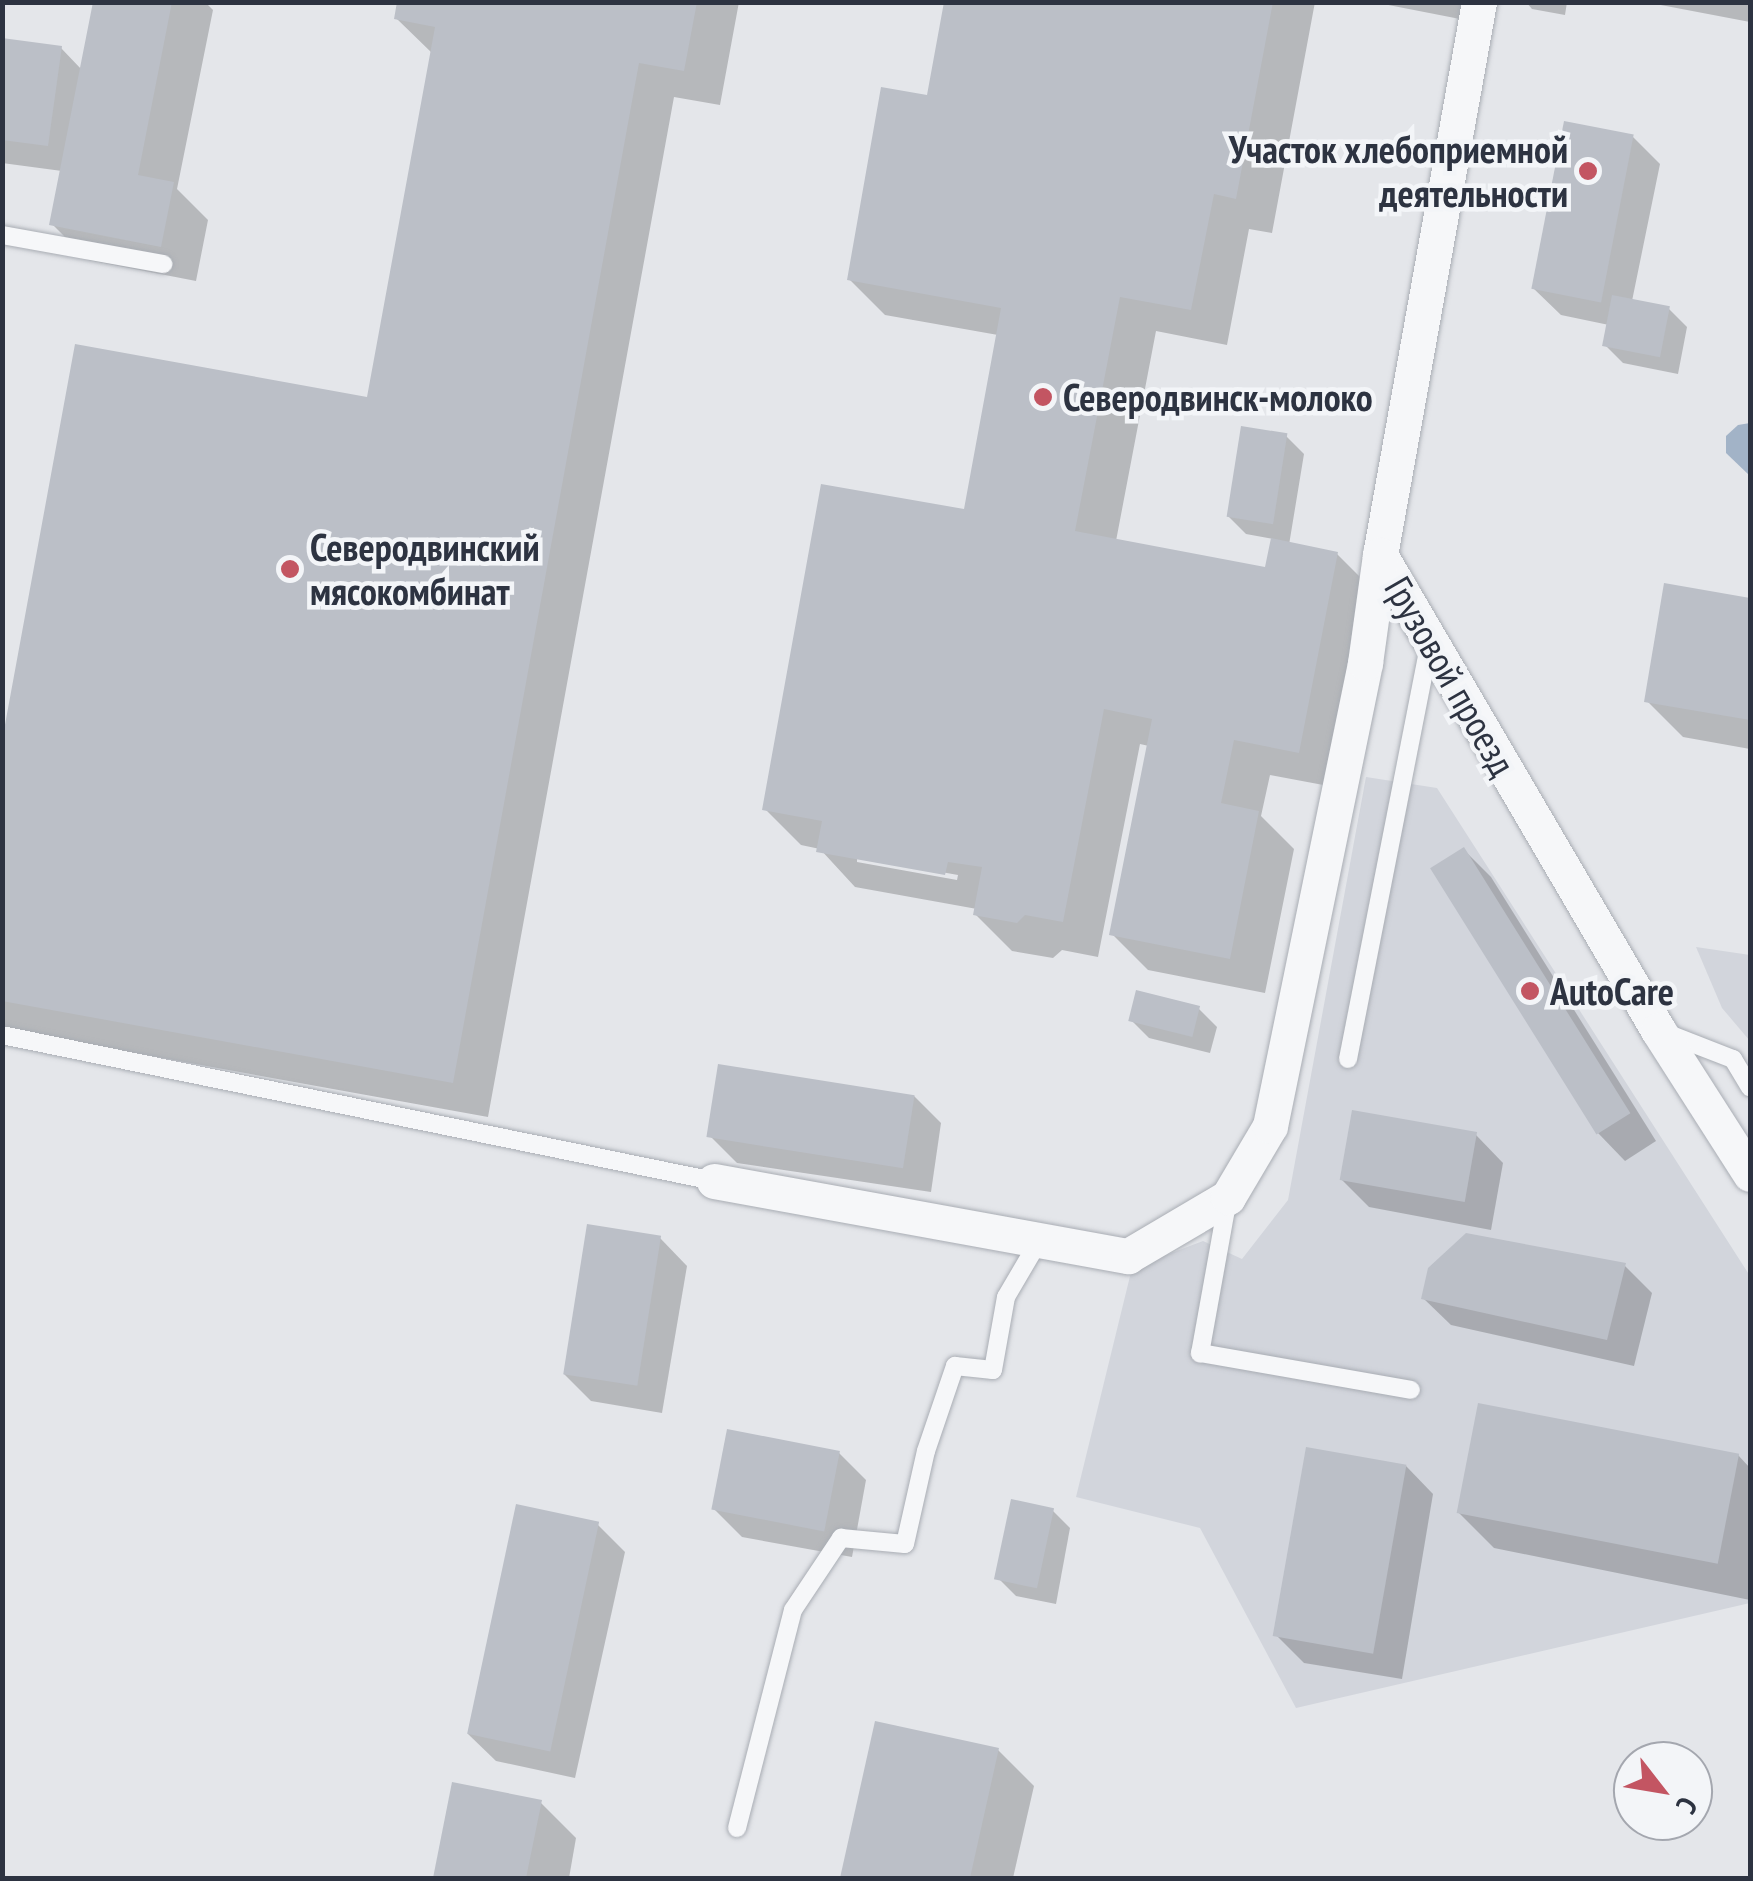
<!DOCTYPE html>
<meta charset="utf-8">
<style>
body{margin:0}
#map{position:relative;width:1753px;height:1881px;overflow:hidden;background:#e4e6ea;font-family:"PT Sans Narrow",sans-serif}
div>[style]{position:absolute}
.built>*{inset:0;background:#d2d5dc}
.water>*{inset:0;background:#a2b3c7}
.shadow>*{inset:0;background:#0003}
.building>*{inset:0;background:#bbbfc7;transform-origin:0 0}
.roads{filter:drop-shadow(0 0 2px #a9adb4) drop-shadow(0 0 2px #a9adb4)}
.lane>*{height:18px;margin:-9px;padding:0 9px;transform-origin:9px;border-radius:9px;background:#f6f7f9}
.street>*{height:35px;margin:-17.5px;padding:0 17.5px;transform-origin:17.5px;border-radius:17.5px;background:#f6f7f9}
.dots>*{width:28px;height:28px;translate:-50% -50%;box-sizing:border-box;border:5px solid #f3f5f8;border-radius:50%}
span{translate:-50% -50%;white-space:nowrap;text-align:center;line-height:1.15;-webkit-text-stroke:9px #f3f5f8;paint-order:stroke}
.poi-label{font-size:38px;color:#2d3341;font-weight:700}
.right{translate:-100% -50%;text-align:right}
.left{translate:0 -50%;text-align:left}
.street-label{font-size:38px;color:#2d3341}
.frame{position:absolute;inset:0;border:5px solid #2d3341;pointer-events:none}
.north{position:absolute;left:1613px;top:1741px;width:100px;height:100px;box-sizing:border-box;background:#f3f5f8;border:2px solid #a4a7af;border-radius:50%;rotate:121deg;font-size:28px;font-weight:700;line-height:40px;text-align:center;color:#2d3341}
.north::after{content:'';display:block;margin:auto;width:35px;height:45px;background:#c35562;clip-path:polygon(50% 0,100% 100%,50% 72%,0 100%)}
</style>
<div id="map">
<div class="built">
<i style="clip-path:polygon(1366px 777px,1437px 788px,1750px 1276px,1750px 1603px,1296px 1708px,1200px 1528px,1076px 1497px,1132px 1268px,1203px 1241px,1242px 1259px,1288px 1200px)"></i>
<i style="clip-path:polygon(1696px 947px,1750px 955px,1750px 1041px,1722px 1008px)"></i>
</div>
<div class="water">
<i style="clip-path:polygon(1750px 423px,1750px 476px,1726px 453px,1726px 436px,1738px 425px)"></i>
</div>
<div class="shadow">
<i style="clip-path:polygon(95px 2px,205px 2px,213px 10px,177px 189px,208px 220px,196px 281px,88px 260px,52px 224px,62px 171px,2px 163px,2px 40px,61px 48px,82px 70px)"></i>
<i style="clip-path:polygon(400px 2px,739px 2px,720px 105px,674px 97px,488px 1117px,2px 1029px,2px 755px,369px 400px,433px 54px,397px 19px)"></i>
<i style="clip-path:polygon(evenodd,946px 2px,1315px 2px,1272px 233px,1249px 229px,1227px 345px,1156px 331px,1116px 541px,1267px 570px,1273px 539px,1246px 534px,1228px 516px,1286px 436px,1304px 454px,1289px 545px,1337px 554px,1373px 590px,1334px 787px,1270px 775px,1261px 816px,1294px 849px,1265px 993px,1148px 970px,1112px 934px,1149px 746px,1140px 744px,1098px 957px,1062px 950px,1053px 958px,1012px 951px,976px 915px,977px 909px,855px 887px,820px 849px,801px 845px,765px 809px,966px 512px,998px 335px,885px 315px,849px 279px,929px 98px,946px 2px,857px 857px,958px 875px,957px 880px,857px 862px,857px 857px)"></i>
<i style="clip-path:polygon(1373px 2px,1463px 2px,1460px 19px)"></i>
<i style="clip-path:polygon(1526px 2px,1567px 2px,1565px 15px,1532px 9px)"></i>
<i style="clip-path:polygon(1645px 2px,1750px 2px,1750px 22px)"></i>
<i style="clip-path:polygon(1633px 137px,1660px 164px,1632px 301px,1669px 309px,1687px 327px,1678px 374px,1623px 363px,1605px 345px,1609px 325px,1561px 315px,1533px 288px)"></i>
<i style="clip-path:polygon(1666px 586px,1750px 600px,1750px 749px,1683px 737px,1647px 701px)"></i>
<i style="clip-path:polygon(1464px 850px,1491px 877px,1656px 1141px,1625px 1161px,1598px 1133px)"></i>
<i style="clip-path:polygon(1198px 1008px,1217px 1027px,1210px 1053px,1149px 1038px,1131px 1020px)"></i>
<i style="clip-path:polygon(914px 1096px,941px 1123px,931px 1192px,737px 1163px,710px 1136px)"></i>
<i style="clip-path:polygon(1476px 1135px,1503px 1163px,1491px 1230px,1369px 1207px,1342px 1180px)"></i>
<i style="clip-path:polygon(660px 1238px,687px 1266px,662px 1413px,591px 1401px,564px 1374px)"></i>
<i style="clip-path:polygon(1624px 1265px,1652px 1293px,1634px 1366px,1451px 1325px,1423px 1298px)"></i>
<i style="clip-path:polygon(838px 1452px,866px 1480px,852px 1557px,742px 1537px,715px 1510px)"></i>
<i style="clip-path:polygon(1738px 1455px,1750px 1468px,1750px 1600px,1494px 1548px,1458px 1512px)"></i>
<i style="clip-path:polygon(1406px 1466px,1433px 1494px,1402px 1679px,1304px 1663px,1276px 1635px)"></i>
<i style="clip-path:polygon(1052px 1510px,1070px 1528px,1056px 1604px,1016px 1596px,998px 1578px)"></i>
<i style="clip-path:polygon(597px 1524px,625px 1552px,575px 1778px,496px 1761px,468px 1734px)"></i>
<i style="clip-path:polygon(876px 1724px,998px 1750px,1034px 1786px,1013px 1878px,843px 1878px)"></i>
<i style="clip-path:polygon(454px 1785px,540px 1802px,576px 1838px,569px 1878px,436px 1878px)"></i>
</div>
<div class="building">
<i style="clip-path:polygon(93px 2px,172px 2px,138px 175px,174px 182px,161px 247px,49px 225px)"></i>
<i style="clip-path:polygon(397px 2px,697px 2px,684px 71px,639px 63px,453px 1083px,2px 1001px,2px 741px,75px 344px,367px 397px,435px 27px,394px 19px)"></i>
<i style="clip-path:polygon(944px 2px,1273px 2px,1236px 199px,1214px 194px,1191px 310px,1120px 297px,1075px 531px,1265px 567px,1271px 538px,1338px 552px,1299px 753px,1234px 740px,1221px 803px,1259px 811px,1230px 959px,1109px 935px,1152px 719px,1104px 709px,1063px 922px,1025px 915px,1017px 923px,973px 915px,982px 867px,948px 862px,945px 875px,816px 852px,822px 821px,762px 810px,821px 484px,964px 509px,1001px 308px,847px 280px,881px 87px,927px 95px)"></i>
<i style="clip-path:polygon(2px 38px,62px 46px,48px 146px,2px 140px)"></i>
<i style="left:1564px;top:121px;width:71px;height:171px;rotate:11deg"></i>
<i style="left:1612px;top:295px;width:59px;height:52px;rotate:11deg"></i>
<i style="left:1241px;top:426px;width:47px;height:92px;rotate:9deg"></i>
<i style="clip-path:polygon(1664px 583px,1750px 598px,1750px 720px,1644px 702px)"></i>
<i style="left:1464px;top:847px;width:314px;height:40px;rotate:58deg"></i>
<i style="left:1136px;top:990px;width:66px;height:32px;rotate:14deg"></i>
<i style="left:718px;top:1064px;width:199px;height:74px;rotate:9deg"></i>
<i style="left:1352px;top:1110px;width:127px;height:71px;rotate:10deg"></i>
<i style="left:587px;top:1224px;width:75px;height:152px;rotate:9deg"></i>
<i style="clip-path:polygon(1466px 1233px,1626px 1263px,1607px 1340px,1421px 1299px,1428px 1268px)"></i>
<i style="left:1478px;top:1403px;width:266px;height:112px;rotate:11deg"></i>
<i style="left:727px;top:1429px;width:115px;height:82px;rotate:11deg"></i>
<i style="left:1306px;top:1447px;width:102px;height:192px;rotate:10deg"></i>
<i style="left:1011px;top:1499px;width:44px;height:82px;rotate:12deg"></i>
<i style="left:516px;top:1504px;width:85px;height:235px;rotate:12deg"></i>
<i style="clip-path:polygon(875px 1721px,999px 1748px,970px 1878px,840px 1878px)"></i>
<i style="clip-path:polygon(452px 1782px,542px 1800px,526px 1878px,433px 1878px)"></i>
</div>
<div class="roads">
<div class="lane">
<i style="left:2px;top:235px;width:164px;rotate:10.2deg"></i>
<i style="left:1666px;top:1033px;width:72px;rotate:21.2deg"></i>
<i style="left:1733px;top:1059px;width:33px;rotate:59deg"></i>
<i style="left:2px;top:1035px;width:727px;rotate:11.59deg"></i>
<i style="left:1348px;top:1059px;width:421px;rotate:-78.9deg"></i>
<i style="left:1228px;top:1198px;width:158px;rotate:100.2deg"></i>
<i style="left:1200px;top:1353px;width:214px;rotate:9.9deg"></i>
<i style="left:737px;top:1828px;width:225px;rotate:-75.6deg"></i>
<i style="left:793px;top:1610px;width:87px;rotate:-56.3deg"></i>
<i style="left:841px;top:1538px;width:64px;rotate:5.4deg"></i>
<i style="left:905px;top:1544px;width:95px;rotate:-77.3deg"></i>
<i style="left:926px;top:1451px;width:90px;rotate:-71.2deg"></i>
<i style="left:955px;top:1366px;width:38px;rotate:6deg"></i>
<i style="left:993px;top:1370px;width:74px;rotate:-79.9deg"></i>
<i style="left:1006px;top:1297px;width:67px;rotate:-59.6deg"></i>
</div>
<div class="street">
<i style="left:1479px;top:2px;width:562px;rotate:100.15deg"></i>
<i style="left:1380px;top:555px;width:550px;rotate:59.66deg"></i>
<i style="left:1658px;top:1030px;width:171px;rotate:57.4deg"></i>
<i style="left:714px;top:1181px;width:421px;rotate:10.3deg"></i>
<i style="left:1128px;top:1256px;width:116px;rotate:-30.5deg"></i>
<i style="left:1228px;top:1197px;width:82px;rotate:-59.4deg"></i>
<i style="left:1270px;top:1126px;width:473px;rotate:-78.4deg"></i>
<i style="left:1365px;top:663px;width:109px;rotate:-82.1deg"></i>
</div>
</div>
<div class="dots">
<i style="left:1588px;top:171px;background:#c35562"></i>
<i style="left:1043px;top:397px;background:#c35562"></i>
<i style="left:290px;top:569px;background:#c35562"></i>
<i style="left:1530px;top:991px;background:#c35562"></i>
</div>
<div class="poi-label">
<span class="right" style="left:1568px;top:171px">Участок хлебоприемной<br>деятельности</span>
<span class="left" style="left:1063px;top:397px">Северодвинск-молоко</span>
<span class="left" style="left:310px;top:569px">Северодвинский<br>мясокомбинат</span>
<span class="left" style="left:1550px;top:991px">AutoCare</span>
</div>
<div class="street-label">
<span style="left:1451px;top:676px;rotate:60deg">Грузовой проезд</span>
</div>
<div class="frame"></div>
<div class="north">С</div>
</div>
